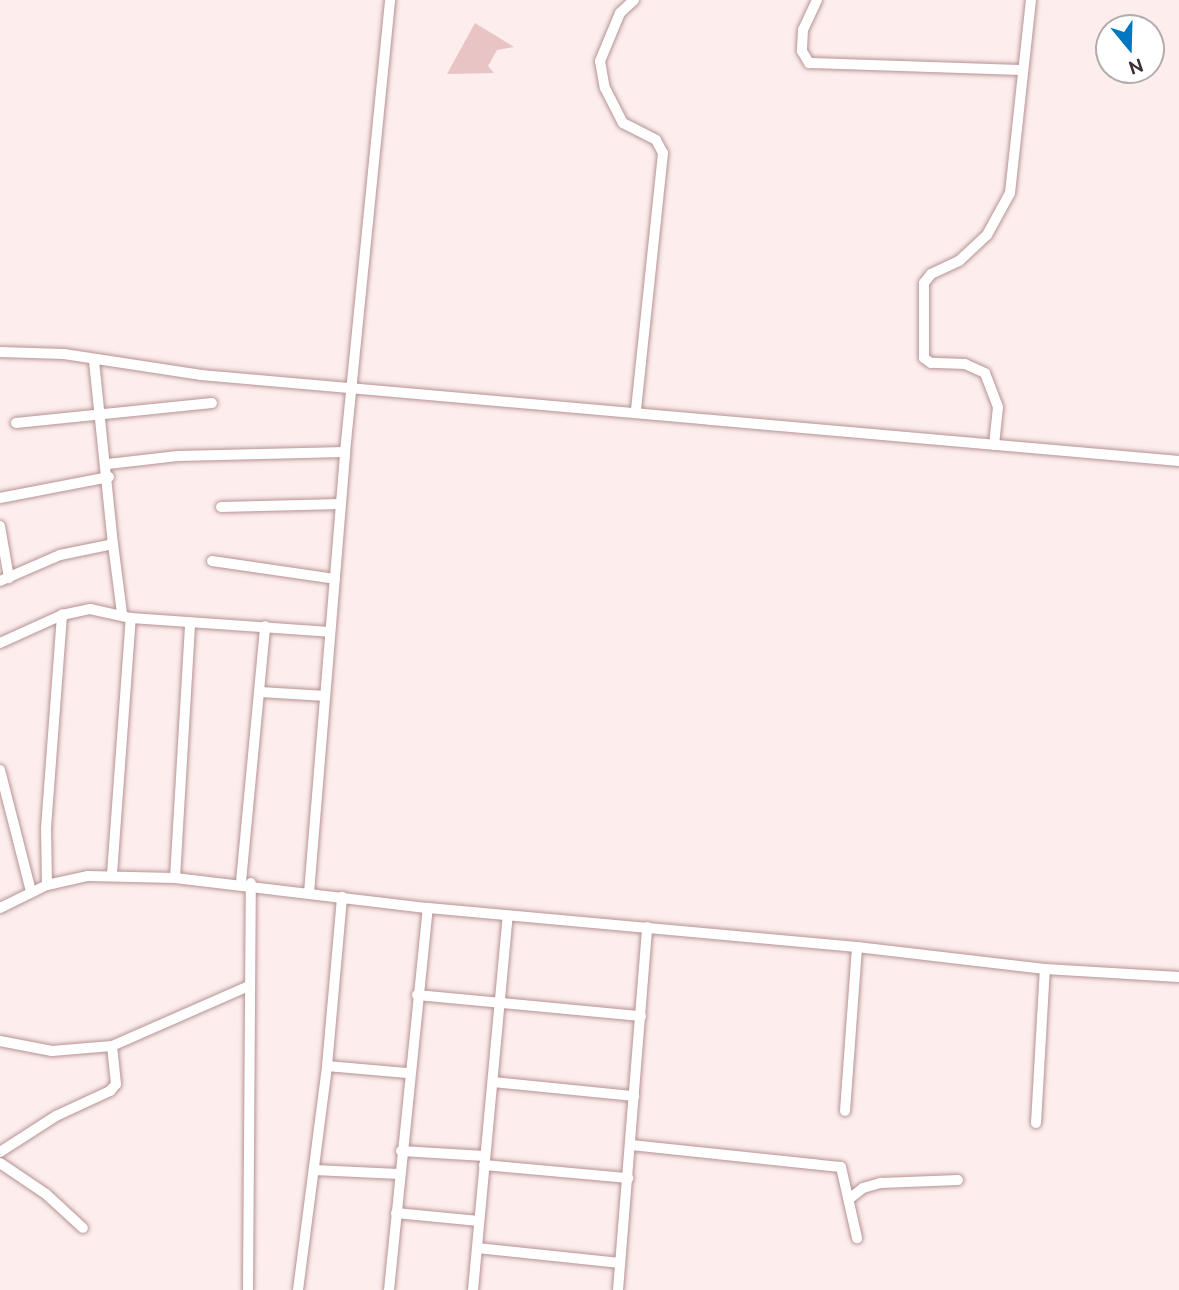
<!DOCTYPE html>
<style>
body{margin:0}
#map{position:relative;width:1179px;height:1290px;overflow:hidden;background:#fdeded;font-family:Ubuntu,sans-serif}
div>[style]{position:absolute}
.green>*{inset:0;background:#e9c4c4}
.roads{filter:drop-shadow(0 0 2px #b69393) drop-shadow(0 0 2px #b69393)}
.minor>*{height:10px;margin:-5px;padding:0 5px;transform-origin:5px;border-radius:5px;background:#fff}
span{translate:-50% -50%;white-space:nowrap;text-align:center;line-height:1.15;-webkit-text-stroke:7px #fff;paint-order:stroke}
.north{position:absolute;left:1095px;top:14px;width:70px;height:70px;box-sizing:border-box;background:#fff;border:2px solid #b2acac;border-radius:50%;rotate:161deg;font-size:19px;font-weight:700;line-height:28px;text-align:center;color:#3f3030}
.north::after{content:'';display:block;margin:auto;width:24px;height:32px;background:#0077c1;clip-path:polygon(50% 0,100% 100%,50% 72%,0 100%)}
</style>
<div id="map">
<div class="green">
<i style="clip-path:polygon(475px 23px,514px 47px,497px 50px,488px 66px,494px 73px,447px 74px)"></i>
</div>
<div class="roads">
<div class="minor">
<i style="left:634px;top:0;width:19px;rotate:137deg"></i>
<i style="left:620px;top:13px;width:52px;rotate:112.6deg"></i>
<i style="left:600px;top:61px;width:27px;rotate:80deg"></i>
<i style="left:605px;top:88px;width:39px;rotate:63deg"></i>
<i style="left:623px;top:123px;width:37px;rotate:27deg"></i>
<i style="left:656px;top:140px;width:15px;rotate:62deg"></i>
<i style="left:663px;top:153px;width:258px;rotate:96deg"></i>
<i style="left:817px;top:0;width:33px;rotate:115deg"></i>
<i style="left:803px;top:30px;width:21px;rotate:93deg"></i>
<i style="left:802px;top:51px;width:14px;rotate:60deg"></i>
<i style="left:809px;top:63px;width:214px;rotate:1.9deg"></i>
<i style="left:0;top:352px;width:64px;rotate:1.8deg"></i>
<i style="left:64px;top:354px;width:139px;rotate:8.7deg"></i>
<i style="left:201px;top:375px;width:982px;rotate:5.03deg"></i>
<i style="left:94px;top:361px;width:184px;rotate:84.1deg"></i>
<i style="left:16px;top:423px;width:197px;rotate:-5.8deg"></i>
<i style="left:994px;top:445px;width:38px;rotate:-84deg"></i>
<i style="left:998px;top:407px;width:36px;rotate:-111deg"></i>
<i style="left:985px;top:373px;width:22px;rotate:-156deg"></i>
<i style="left:965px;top:364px;width:34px;rotate:-178deg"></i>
<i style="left:931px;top:363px;width:9px;rotate:-144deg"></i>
<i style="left:924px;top:358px;width:75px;rotate:-90deg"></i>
<i style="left:924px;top:283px;width:11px;rotate:-52deg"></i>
<i style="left:931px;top:274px;width:31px;rotate:-25deg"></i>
<i style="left:959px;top:261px;width:38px;rotate:-43deg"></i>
<i style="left:987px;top:235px;width:48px;rotate:-61.3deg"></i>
<i style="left:1010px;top:193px;width:194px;rotate:-83.8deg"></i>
<i style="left:108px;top:464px;width:70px;rotate:-6.5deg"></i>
<i style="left:178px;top:456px;width:167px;rotate:-1.4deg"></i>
<i style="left:0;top:498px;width:111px;rotate:-10.9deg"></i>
<i style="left:221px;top:507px;width:120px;rotate:-1.4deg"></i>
<i style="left:0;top:526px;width:53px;rotate:80.2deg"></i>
<i style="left:212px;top:561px;width:124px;rotate:8.3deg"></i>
<i style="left:0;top:581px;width:65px;rotate:-23.4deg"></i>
<i style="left:60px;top:555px;width:54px;rotate:-11.7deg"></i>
<i style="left:113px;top:544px;width:70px;rotate:82.6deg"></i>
<i style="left:0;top:643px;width:68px;rotate:-24.3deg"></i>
<i style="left:62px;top:615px;width:29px;rotate:-12deg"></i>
<i style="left:90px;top:609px;width:42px;rotate:12.4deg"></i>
<i style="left:131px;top:618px;width:199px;rotate:4deg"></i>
<i style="left:261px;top:692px;width:64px;rotate:3.6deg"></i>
<i style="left:0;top:770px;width:126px;rotate:75.7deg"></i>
<i style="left:112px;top:874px;width:257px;rotate:-85.8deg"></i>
<i style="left:175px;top:878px;width:256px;rotate:-86.6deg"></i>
<i style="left:241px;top:882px;width:257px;rotate:-84.6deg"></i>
<i style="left:47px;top:885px;width:57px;rotate:-91deg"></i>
<i style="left:46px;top:828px;width:214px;rotate:-85.7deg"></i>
<i style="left:309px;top:893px;width:442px;rotate:-85.3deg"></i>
<i style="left:345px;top:452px;width:454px;rotate:-84.3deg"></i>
<i style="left:0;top:908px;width:52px;rotate:-26.1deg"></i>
<i style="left:47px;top:885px;width:42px;rotate:-12.4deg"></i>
<i style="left:88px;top:876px;width:87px;rotate:1.3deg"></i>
<i style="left:175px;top:878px;width:255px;rotate:6.8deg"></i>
<i style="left:428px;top:908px;width:431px;rotate:5.2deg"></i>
<i style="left:857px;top:947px;width:189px;rotate:6.7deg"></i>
<i style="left:1045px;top:969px;width:134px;rotate:3.4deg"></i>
<i style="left:417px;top:995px;width:225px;rotate:5.4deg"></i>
<i style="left:0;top:1041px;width:53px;rotate:10.9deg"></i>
<i style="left:52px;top:1051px;width:60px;rotate:-4.8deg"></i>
<i style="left:112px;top:1046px;width:150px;rotate:-23.7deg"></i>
<i style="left:327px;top:1066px;width:80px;rotate:5deg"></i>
<i style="left:493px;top:1082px;width:142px;rotate:5.7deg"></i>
<i style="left:845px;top:1111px;width:164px;rotate:-85.8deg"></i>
<i style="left:1036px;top:1123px;width:154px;rotate:-86.7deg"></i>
<i style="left:631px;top:1145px;width:211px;rotate:6deg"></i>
<i style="left:841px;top:1167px;width:73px;rotate:77.3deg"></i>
<i style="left:401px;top:1151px;width:84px;rotate:3.4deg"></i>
<i style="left:0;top:1152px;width:67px;rotate:-32.7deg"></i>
<i style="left:56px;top:1116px;width:60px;rotate:-24.8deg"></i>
<i style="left:110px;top:1091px;width:9px;rotate:-49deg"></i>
<i style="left:116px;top:1084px;width:38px;rotate:-96deg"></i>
<i style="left:0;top:1163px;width:55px;rotate:34deg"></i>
<i style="left:46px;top:1194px;width:50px;rotate:42.6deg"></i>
<i style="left:484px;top:1165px;width:145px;rotate:5.2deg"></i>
<i style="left:314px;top:1170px;width:85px;rotate:2.7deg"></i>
<i style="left:849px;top:1199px;width:18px;rotate:-38deg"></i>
<i style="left:863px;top:1188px;width:19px;rotate:-16deg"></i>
<i style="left:881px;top:1183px;width:77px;rotate:-2.2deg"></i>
<i style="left:396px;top:1213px;width:83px;rotate:5.5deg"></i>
<i style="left:477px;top:1248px;width:144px;rotate:6deg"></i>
<i style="left:248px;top:1290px;width:407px;rotate:-89.6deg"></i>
<i style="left:298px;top:1290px;width:226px;rotate:-82.6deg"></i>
<i style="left:327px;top:1066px;width:170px;rotate:-84.9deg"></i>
<i style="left:389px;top:1290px;width:384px;rotate:-84.2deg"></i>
<i style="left:473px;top:1290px;width:376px;rotate:-84.7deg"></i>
<i style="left:618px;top:1290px;width:364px;rotate:-85.4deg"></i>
</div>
</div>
<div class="north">N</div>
</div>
